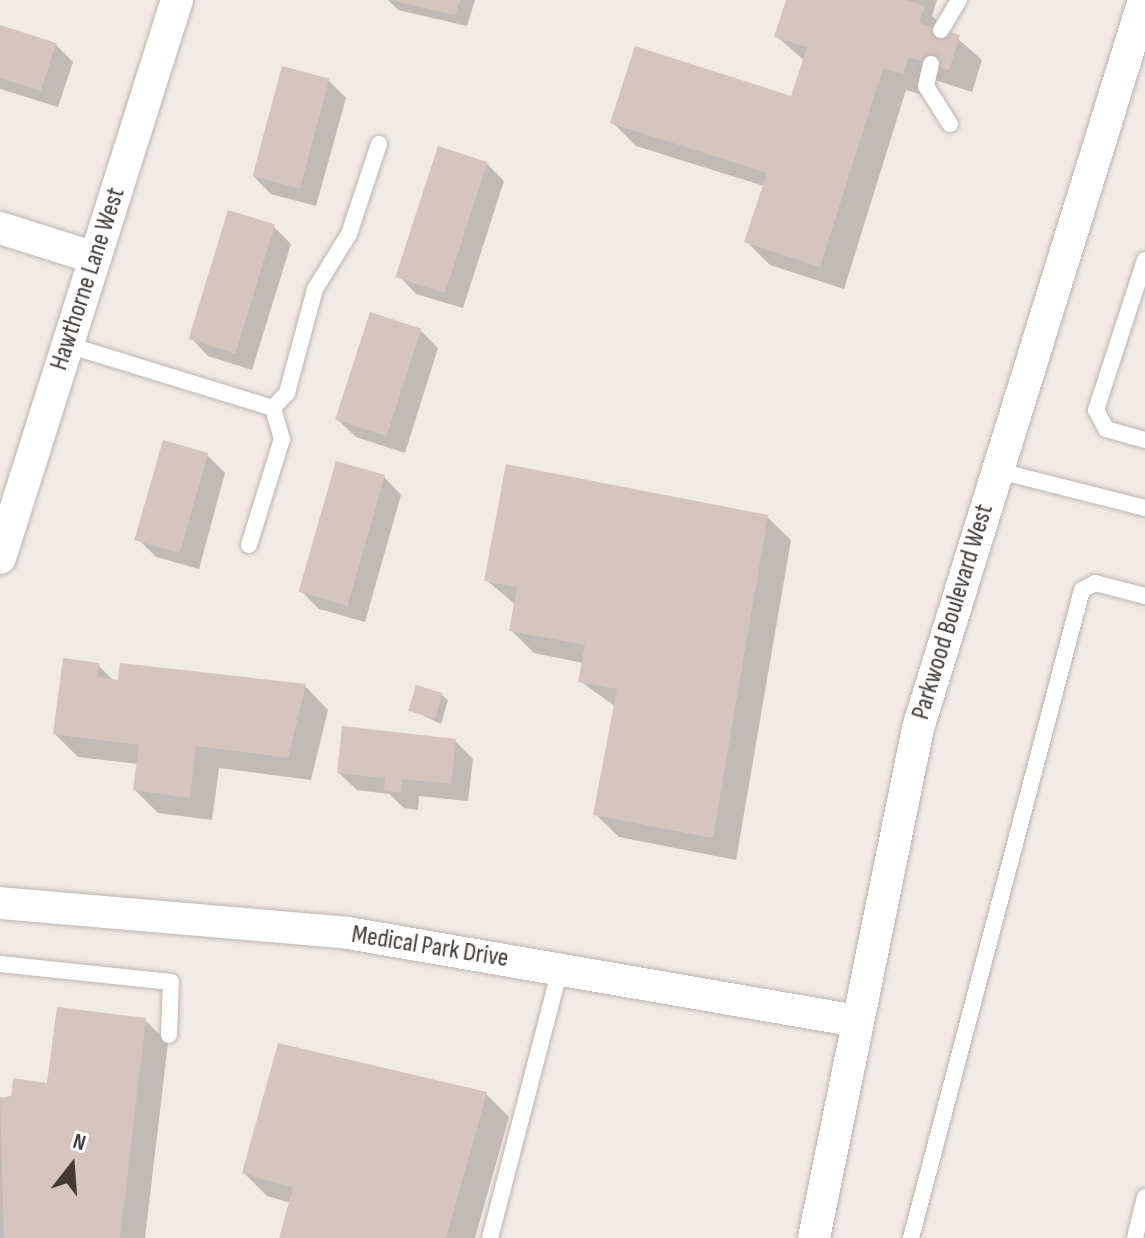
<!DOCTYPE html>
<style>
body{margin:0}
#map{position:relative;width:1145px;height:1238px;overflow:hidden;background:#f1eae5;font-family:"Sofia Sans Condensed",sans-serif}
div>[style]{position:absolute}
.shadow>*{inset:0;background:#0003}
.building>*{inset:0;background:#d5c5be;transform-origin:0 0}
.roads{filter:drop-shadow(0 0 2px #bfb2ab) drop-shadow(0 0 2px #bfb2ab)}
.service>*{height:16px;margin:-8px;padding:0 8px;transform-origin:8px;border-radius:8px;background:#fff}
.minor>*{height:32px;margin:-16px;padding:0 16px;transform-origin:16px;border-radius:16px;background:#fff}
span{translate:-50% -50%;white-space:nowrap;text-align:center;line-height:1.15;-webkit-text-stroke:6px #fff;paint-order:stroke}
.street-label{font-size:26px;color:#433935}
.north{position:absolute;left:32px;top:1126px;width:80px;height:80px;-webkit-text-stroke:6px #fff;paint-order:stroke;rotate:17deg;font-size:22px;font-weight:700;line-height:32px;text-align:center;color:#433935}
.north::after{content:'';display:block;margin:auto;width:28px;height:36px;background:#433935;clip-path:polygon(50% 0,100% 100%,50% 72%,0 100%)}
</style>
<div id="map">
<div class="shadow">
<i style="clip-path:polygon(388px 0,475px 0,467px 26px,398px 10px)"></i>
<i style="clip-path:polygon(788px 0,937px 0,932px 16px,982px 60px,972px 92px,932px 79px,927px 96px,906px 90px,844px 289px,770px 265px,747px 242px,764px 186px,636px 146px,613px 123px,793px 98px,805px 61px,776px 36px)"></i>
<i style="clip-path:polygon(0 27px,55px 44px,73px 62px,58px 107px,0 89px)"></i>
<i style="clip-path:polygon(328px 80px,346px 98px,316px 206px,271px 194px,253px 176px)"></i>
<i style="clip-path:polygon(486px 163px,504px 181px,463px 308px,416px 294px,399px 276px)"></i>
<i style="clip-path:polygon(273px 226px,291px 244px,252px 370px,208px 356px,191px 338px)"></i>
<i style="clip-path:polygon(420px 330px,438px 348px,405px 453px,356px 437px,338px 420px)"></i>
<i style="clip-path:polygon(207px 455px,225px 473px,199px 569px,156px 557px,138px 539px)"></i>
<i style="clip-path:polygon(384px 477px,401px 495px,365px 622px,319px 609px,301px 591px)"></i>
<i style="clip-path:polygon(767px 517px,791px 540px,736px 860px,619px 837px,595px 814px,616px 707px,580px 681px,583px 663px,534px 653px,511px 630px,516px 605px,486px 580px)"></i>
<i style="clip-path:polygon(98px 665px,115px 682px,305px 686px,328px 710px,311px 780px,219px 768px,212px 820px,158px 813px,135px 790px,138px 764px,78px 757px,55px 734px)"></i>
<i style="clip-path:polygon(442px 695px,448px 700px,441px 724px,411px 710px)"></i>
<i style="clip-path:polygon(455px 741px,473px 759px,468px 801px,419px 796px,418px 810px,404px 808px,389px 794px,357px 790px,339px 773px)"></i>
<i style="clip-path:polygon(145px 1020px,168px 1043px,145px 1238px,0 1238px,0 1099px,49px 1085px)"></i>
<i style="clip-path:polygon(486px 1094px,509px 1117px,475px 1238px,281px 1238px,291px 1203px,267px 1196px,244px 1173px)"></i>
</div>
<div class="building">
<i style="clip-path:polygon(390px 0,460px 0,455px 15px)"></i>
<i style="clip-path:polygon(786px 0,907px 0,925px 6px,919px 23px,960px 35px,949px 70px,909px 57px,903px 74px,883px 68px,820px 267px,744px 242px,767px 173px,610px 123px,635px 46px,791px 96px,807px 47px,774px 37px)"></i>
<i style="clip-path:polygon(0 25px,56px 43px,41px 91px,0 78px)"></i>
<i style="left:282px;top:66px;width:49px;height:114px;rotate:15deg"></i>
<i style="left:438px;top:146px;width:52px;height:138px;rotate:18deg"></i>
<i style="left:228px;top:210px;width:49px;height:135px;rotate:17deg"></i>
<i style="left:370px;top:312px;width:54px;height:113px;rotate:18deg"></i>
<i style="left:163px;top:440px;width:47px;height:104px;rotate:16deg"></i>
<i style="left:336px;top:461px;width:51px;height:136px;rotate:16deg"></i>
<i style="clip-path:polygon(506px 464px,768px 515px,713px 838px,593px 815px,617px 689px,578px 682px,585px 645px,509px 631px,517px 587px,484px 581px)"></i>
<i style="clip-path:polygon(63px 658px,99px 663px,97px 677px,118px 680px,120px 663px,306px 684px,288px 758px,196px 746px,190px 798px,133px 790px,139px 745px,53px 734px)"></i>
<i style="left:416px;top:685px;width:28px;height:27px;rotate:17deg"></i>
<i style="clip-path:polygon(342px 726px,456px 739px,451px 784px,402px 779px,401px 793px,384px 791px,385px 778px,337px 773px)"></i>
<i style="clip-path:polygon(57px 1007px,146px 1018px,120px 1238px,4px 1238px,0 1097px,11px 1098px,13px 1078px,47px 1083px)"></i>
<i style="clip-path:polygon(278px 1043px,487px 1092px,446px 1238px,279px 1238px,293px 1188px,242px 1173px)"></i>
</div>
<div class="roads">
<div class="service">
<i style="left:941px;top:30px;width:35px;rotate:-59deg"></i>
<i style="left:931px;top:64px;width:23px;rotate:103deg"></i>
<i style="left:926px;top:86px;width:45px;rotate:57.7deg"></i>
<i style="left:1145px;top:260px;width:158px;rotate:108.1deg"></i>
<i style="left:1096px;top:410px;width:21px;rotate:62deg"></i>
<i style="left:1106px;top:429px;width:41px;rotate:15.8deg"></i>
<i style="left:68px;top:345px;width:214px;rotate:17.1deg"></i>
<i style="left:273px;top:408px;width:32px;rotate:74deg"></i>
<i style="left:282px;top:439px;width:111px;rotate:107.3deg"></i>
<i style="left:273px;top:408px;width:21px;rotate:-47deg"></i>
<i style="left:287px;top:393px;width:108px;rotate:-74.9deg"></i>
<i style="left:315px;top:289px;width:65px;rotate:-58.3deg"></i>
<i style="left:349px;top:234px;width:95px;rotate:-71.6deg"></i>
<i style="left:995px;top:470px;width:155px;rotate:14.2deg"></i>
<i style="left:0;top:964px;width:172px;rotate:6deg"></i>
<i style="left:171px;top:982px;width:53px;rotate:92.2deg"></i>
<i style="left:490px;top:1238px;width:278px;rotate:-75.4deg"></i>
<i style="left:911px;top:1238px;width:670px;rotate:-75.22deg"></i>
<i style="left:1082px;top:590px;width:15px;rotate:-28deg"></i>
<i style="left:1095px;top:583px;width:52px;rotate:14.6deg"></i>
<i style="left:1135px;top:1238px;width:42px;rotate:-76.3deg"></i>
</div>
<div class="minor">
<i style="left:0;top:228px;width:100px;rotate:17.5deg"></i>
<i style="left:0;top:558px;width:585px;rotate:-72.4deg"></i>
<i style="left:0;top:903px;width:349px;rotate:4.9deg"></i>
<i style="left:348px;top:933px;width:517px;rotate:9.81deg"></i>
<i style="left:814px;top:1238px;width:520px;rotate:-78.47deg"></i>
<i style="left:918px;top:728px;width:762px;rotate:-72.75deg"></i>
</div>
</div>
<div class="street-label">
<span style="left:88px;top:279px;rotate:-72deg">Hawthorne Lane West</span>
<span style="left:953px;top:612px;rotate:-73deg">Parkwood Boulevard West</span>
<span style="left:430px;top:947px;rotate:9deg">Medical Park Drive</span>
</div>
<div class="north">N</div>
</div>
